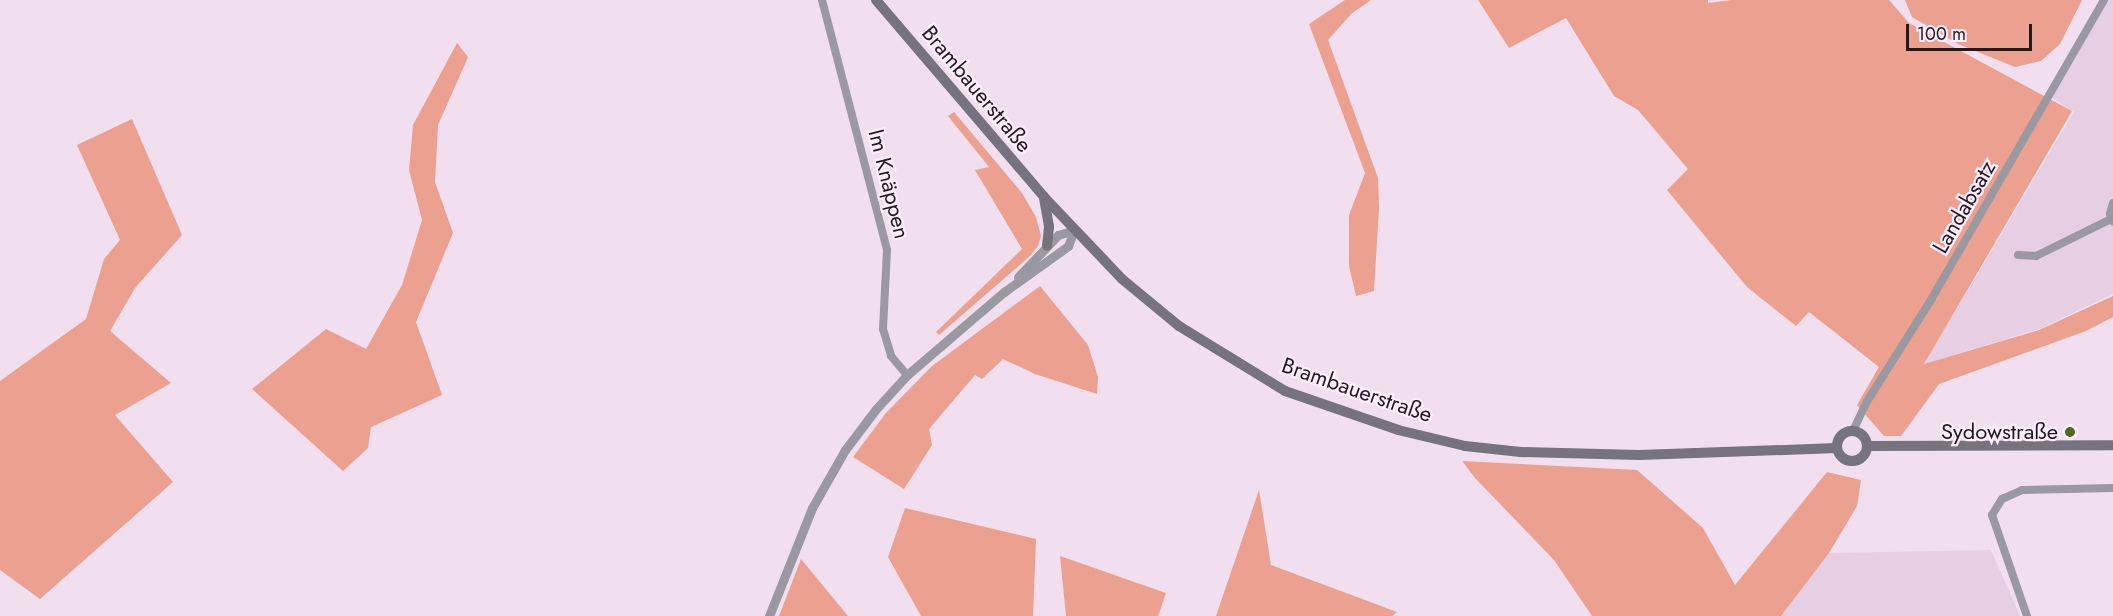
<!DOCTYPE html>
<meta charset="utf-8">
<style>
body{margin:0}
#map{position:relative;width:2113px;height:616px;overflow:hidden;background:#f1dfef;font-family:Jost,sans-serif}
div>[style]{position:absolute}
.built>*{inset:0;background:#e6cfe3}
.green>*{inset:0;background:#eca08f}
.minor>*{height:8px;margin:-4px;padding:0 4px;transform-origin:4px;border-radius:4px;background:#9a98a0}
.tertiary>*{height:9px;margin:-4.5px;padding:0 4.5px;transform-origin:4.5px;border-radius:4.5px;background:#9a98a0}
.secondary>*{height:10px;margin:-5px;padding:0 5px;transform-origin:5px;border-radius:5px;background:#76727e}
.secondary>.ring{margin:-5px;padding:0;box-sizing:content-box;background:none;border:10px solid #76727e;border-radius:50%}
.dots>*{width:16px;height:16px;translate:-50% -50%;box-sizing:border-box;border:3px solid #feedfc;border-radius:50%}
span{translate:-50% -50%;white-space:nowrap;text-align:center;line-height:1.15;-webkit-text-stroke:4.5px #feedfc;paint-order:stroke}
.street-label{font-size:22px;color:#211b21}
.poi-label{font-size:22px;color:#211b21}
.right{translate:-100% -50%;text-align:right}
.scale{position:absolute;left:1906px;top:24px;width:126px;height:27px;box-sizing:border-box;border:3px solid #211b21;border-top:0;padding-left:8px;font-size:18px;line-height:21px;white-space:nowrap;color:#211b21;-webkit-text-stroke:4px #feedfc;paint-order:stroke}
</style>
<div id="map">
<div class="built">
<div style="clip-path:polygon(2101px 0,2113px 0,2113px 294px,2039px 329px,1924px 364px,2074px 112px,2051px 97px)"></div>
<div style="clip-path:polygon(1991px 550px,2020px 616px,1781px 616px,1829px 553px)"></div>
</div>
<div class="green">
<div style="clip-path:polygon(1345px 0,1371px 0,1351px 14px,1328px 40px,1378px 178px,1379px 207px,1374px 291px,1356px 296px,1349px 266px,1349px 215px,1365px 173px,1309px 24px)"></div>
<div style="clip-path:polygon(1478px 0,1708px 0,1708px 3px,1732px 0,1889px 0,1909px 23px,2072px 111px,1924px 364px,2039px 330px,2113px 296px,2113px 317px,2086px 331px,1939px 384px,1901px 436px,1884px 436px,1857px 405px,1879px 367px,1809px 312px,1796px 326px,1747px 287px,1667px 190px,1688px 169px,1638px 110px,1614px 96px,1566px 18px,1509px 48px)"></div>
<div style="clip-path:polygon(1905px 0,2082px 0,2060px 44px,2041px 61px,2015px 67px,1958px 44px,1912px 17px)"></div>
<div style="clip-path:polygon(457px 43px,468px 57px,438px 125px,435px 182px,453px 233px,416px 322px,442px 395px,371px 427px,368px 448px,343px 471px,252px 389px,326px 329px,366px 349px,402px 285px,422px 220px,409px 170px,413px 125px)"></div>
<div style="clip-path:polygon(954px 112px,1022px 193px,1036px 217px,1041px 236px,1038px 246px,1030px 256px,939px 335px,936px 332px,1022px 249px,975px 170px,989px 167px,948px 116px)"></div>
<div style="clip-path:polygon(132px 119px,182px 235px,135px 288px,110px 331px,171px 383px,115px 415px,173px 482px,40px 599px,0 570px,0 381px,86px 319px,104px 259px,120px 240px,77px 145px)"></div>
<div style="clip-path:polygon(1040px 286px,1088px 345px,1098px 377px,1097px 394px,1035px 374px,1003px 359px,982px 379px,975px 375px,929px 429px,932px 445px,904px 489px,853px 457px,886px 413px,932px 366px)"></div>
<div style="clip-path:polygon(1462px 461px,1637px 470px,1703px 528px,1735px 585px,1827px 472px,1861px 480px,1857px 506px,1829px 553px,1781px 616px,1592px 616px,1554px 560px,1475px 478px)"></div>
<div style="clip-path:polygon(1259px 490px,1271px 565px,1397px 612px,1392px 616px,1216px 616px)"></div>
<div style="clip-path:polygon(905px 508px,1036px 539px,1033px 616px,921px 616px,888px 557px)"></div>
<div style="clip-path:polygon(1060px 556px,1166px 593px,1158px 616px,1066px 616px)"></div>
<div style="clip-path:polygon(801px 559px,848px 616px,779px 616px)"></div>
</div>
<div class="minor">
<div style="left:822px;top:0;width:258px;rotate:75.4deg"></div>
<div style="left:887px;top:250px;width:79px;rotate:92.9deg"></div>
<div style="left:883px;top:329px;width:28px;rotate:73deg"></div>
<div style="left:891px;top:356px;width:25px;rotate:50deg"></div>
<div style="left:2113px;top:203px;width:11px;rotate:105deg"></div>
<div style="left:2110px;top:214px;width:8px;rotate:67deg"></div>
<div style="left:2018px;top:255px;width:18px;rotate:3deg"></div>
<div style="left:2036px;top:256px;width:84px;rotate:-26.3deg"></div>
<div style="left:1853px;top:431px;width:31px;rotate:-65deg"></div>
<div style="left:1866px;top:403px;width:124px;rotate:-57.8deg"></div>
<div style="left:1932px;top:298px;width:344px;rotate:-60deg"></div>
<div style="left:2027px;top:616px;width:107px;rotate:-109.1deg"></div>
<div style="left:1992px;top:515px;width:19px;rotate:-58deg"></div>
<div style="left:2002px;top:499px;width:22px;rotate:-24deg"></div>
<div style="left:2022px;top:490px;width:91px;rotate:-1.3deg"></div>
</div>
<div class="tertiary">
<div style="left:1018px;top:277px;width:58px;rotate:-46.4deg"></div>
<div style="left:1058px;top:235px;width:17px;rotate:-17deg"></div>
<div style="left:769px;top:616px;width:116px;rotate:-68.3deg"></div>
<div style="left:812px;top:508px;width:67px;rotate:-60.4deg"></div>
<div style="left:845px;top:450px;width:51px;rotate:-52.9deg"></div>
<div style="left:876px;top:409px;width:46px;rotate:-47.6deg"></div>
<div style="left:907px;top:375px;width:128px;rotate:-40.6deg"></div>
<div style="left:1004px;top:292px;width:79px;rotate:-35.7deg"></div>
<div style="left:1068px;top:246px;width:17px;rotate:-69deg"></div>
</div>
<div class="secondary">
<div style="left:876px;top:0;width:259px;rotate:49.5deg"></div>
<div style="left:1044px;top:197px;width:113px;rotate:46.4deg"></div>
<div style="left:1122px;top:279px;width:74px;rotate:39.5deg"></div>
<div style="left:1179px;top:326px;width:124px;rotate:31.5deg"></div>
<div style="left:1285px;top:391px;width:120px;rotate:19deg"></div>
<div style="left:1398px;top:430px;width:69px;rotate:13.4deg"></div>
<div style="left:1465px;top:446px;width:56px;rotate:6.1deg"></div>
<div style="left:1521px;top:452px;width:118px;rotate:1.5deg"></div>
<div style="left:1639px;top:455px;width:198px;rotate:-2deg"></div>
<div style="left:1044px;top:198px;width:29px;rotate:80deg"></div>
<div style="left:1049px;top:227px;width:19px;rotate:96deg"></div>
<div class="ring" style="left:1837px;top:431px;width:20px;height:20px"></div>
<div style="left:1868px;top:446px;width:245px;rotate:-0.2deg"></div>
</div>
<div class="dots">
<div style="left:2070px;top:432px;background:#4e6b1f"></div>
</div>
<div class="street-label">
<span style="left:977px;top:89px;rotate:50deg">Brambauerstraße</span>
<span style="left:889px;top:184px;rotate:76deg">Im Knäppen</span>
<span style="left:1964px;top:207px;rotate:-60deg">Landabsatz</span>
<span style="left:1357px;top:390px;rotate:19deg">Brambauerstraße</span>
</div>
<div class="poi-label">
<span class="right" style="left:2058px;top:432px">Sydowstraße</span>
</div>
<div class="scale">100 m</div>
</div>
